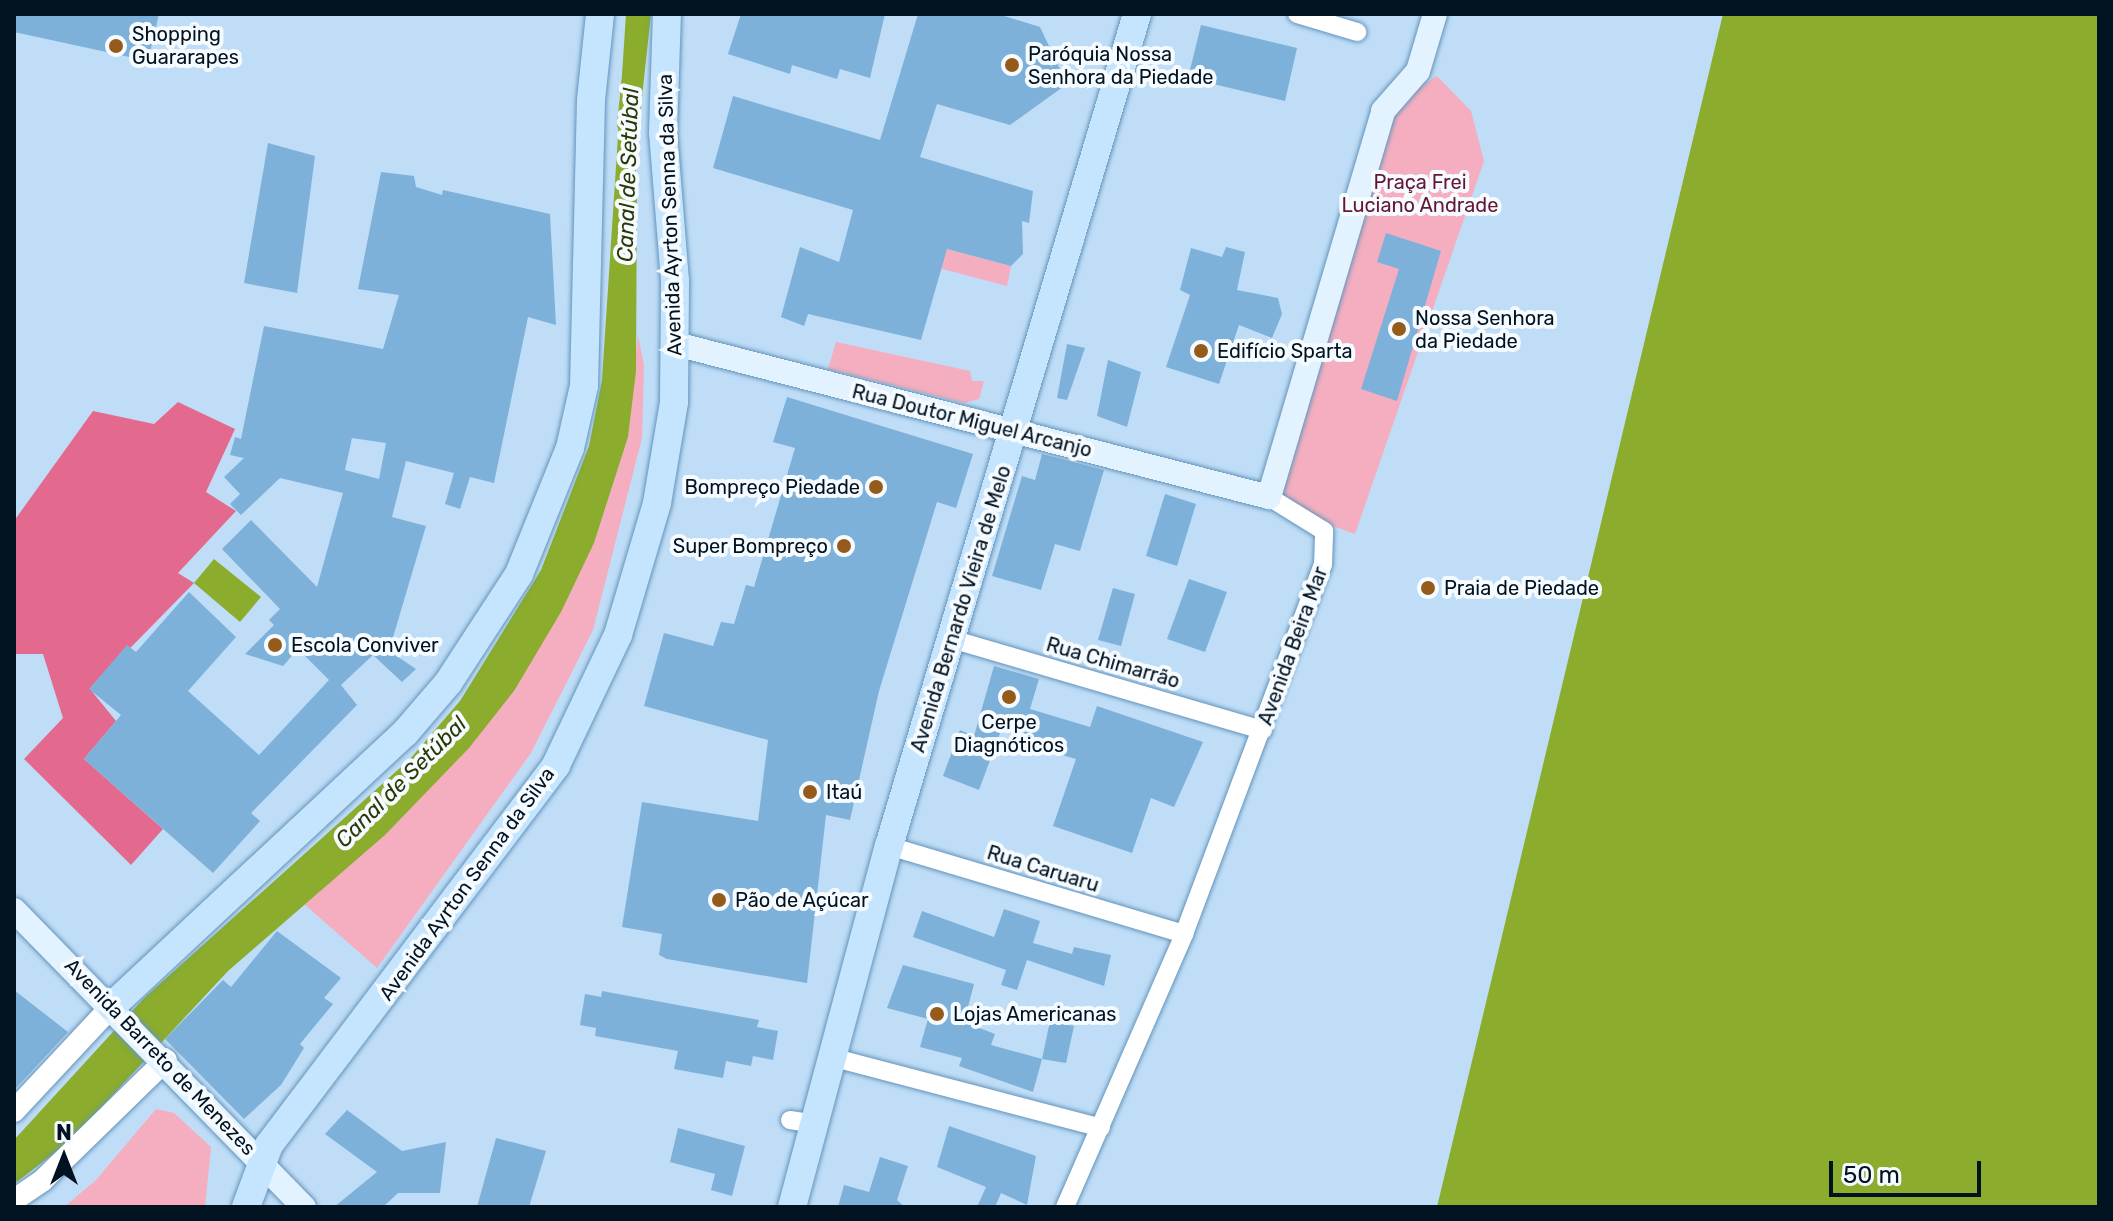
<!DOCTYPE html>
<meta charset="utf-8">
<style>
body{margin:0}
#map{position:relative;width:2113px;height:1221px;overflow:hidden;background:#bfddf7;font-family:Rubik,sans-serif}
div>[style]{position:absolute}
.green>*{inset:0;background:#f4aebf}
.forest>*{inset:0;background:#e36a8e}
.water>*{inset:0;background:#8bac2c}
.canal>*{height:22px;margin:-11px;padding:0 11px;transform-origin:11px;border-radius:11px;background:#8bac2c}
.building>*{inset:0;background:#7eb1d9}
.roads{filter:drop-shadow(0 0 2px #6394bb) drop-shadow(0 0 2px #6394bb)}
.minor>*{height:18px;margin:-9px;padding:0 9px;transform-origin:9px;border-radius:9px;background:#fff}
.tertiary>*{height:22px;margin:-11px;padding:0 11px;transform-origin:11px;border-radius:11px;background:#fff}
.secondary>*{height:24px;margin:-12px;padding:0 12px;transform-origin:12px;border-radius:12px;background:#e2f2fe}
.primary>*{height:28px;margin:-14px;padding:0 14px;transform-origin:14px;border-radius:14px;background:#c5e4fd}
.dots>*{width:22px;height:22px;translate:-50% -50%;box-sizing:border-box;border:4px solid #f6fbff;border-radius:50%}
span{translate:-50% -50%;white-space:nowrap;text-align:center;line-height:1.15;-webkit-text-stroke:8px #f6fbff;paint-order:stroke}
.poi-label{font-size:20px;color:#011220}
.left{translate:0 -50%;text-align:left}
.right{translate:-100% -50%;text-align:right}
.park-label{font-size:20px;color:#641733}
.street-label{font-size:20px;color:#011220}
.water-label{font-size:22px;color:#2b3804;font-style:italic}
.frame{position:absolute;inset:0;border:16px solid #011220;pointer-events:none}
.north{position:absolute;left:24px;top:1117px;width:80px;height:80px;-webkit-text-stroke:6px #f6fbff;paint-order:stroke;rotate:0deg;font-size:22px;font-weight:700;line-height:32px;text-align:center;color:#011220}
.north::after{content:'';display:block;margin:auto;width:28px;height:36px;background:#011220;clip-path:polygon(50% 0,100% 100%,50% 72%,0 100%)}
.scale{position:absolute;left:1829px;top:1161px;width:152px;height:36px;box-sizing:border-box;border:4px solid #011220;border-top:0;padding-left:10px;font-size:24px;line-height:28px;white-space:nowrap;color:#011220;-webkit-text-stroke:6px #f6fbff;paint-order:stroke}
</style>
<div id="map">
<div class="green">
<div style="clip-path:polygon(1437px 76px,1471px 111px,1484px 161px,1355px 534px,1289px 510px,1282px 500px,1284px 464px,1393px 105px)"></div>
<div style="clip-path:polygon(939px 247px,1011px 266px,1007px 286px,935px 267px)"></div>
<div style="clip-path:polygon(638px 335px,644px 366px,642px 438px,593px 630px,531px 753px,377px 968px,303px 903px,385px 835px,514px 691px,594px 543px,628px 437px)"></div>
<div style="clip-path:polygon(836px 342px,970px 371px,972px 381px,984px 381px,979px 399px,964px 403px,828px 369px)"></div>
<div style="clip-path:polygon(156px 1109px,174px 1113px,211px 1147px,205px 1207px,64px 1207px,96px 1180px)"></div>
</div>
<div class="forest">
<div style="clip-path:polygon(178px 402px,235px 429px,206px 492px,236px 511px,178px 573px,194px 583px,90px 689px,116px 721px,84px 759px,163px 829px,131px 865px,24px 759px,63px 718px,43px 654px,14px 654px,14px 521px,93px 411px,154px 424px)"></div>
</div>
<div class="water">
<div style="clip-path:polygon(626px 14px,640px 14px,629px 98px,637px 180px,636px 371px,628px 437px,594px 543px,561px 612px,514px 691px,469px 748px,385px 835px,228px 971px,70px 1141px,14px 1184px,14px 1140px,144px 998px,410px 759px,460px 701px,541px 570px,589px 446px,602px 380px)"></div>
<div style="clip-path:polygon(1723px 14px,2099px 14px,2099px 1207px,1437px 1207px)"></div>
<div style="clip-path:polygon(214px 559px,261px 597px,240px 622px,194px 583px)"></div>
</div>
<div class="canal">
<div style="left:628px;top:124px;width:111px;rotate:-83.8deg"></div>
</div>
<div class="building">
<div style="clip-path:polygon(14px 14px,159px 14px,148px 61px,14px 32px)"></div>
<div style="clip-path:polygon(741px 14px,885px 14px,870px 78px,840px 69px,837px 79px,792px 65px,790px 74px,728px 54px)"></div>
<div style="clip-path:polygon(918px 14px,998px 14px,1040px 27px,1067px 84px,1010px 125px,937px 104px,920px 157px,1033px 191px,1029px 223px,1022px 221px,1023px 254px,1011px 266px,947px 249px,921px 340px,808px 314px,804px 326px,781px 317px,800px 247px,839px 262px,853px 210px,713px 168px,733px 96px,880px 140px)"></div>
<div style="clip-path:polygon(1201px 25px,1297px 48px,1285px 101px,1188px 78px)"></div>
<div style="clip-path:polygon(268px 143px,315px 156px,297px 293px,244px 283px)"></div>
<div style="clip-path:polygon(evenodd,381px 172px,414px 176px,416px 187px,442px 195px,443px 190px,550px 214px,556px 325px,528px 317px,494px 483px,470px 477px,460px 509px,445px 504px,454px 473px,406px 461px,392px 517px,426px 526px,389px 651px,416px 669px,402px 682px,373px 655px,341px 685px,357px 705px,251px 813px,260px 821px,213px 873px,84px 759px,121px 715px,89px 689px,127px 645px,136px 652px,189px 592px,236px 637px,188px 691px,259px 755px,329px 680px,298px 649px,283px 666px,245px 654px,274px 625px,269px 620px,280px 609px,222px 549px,251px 520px,317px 587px,343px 493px,280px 478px,241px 515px,230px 504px,240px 494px,224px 477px,244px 458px,230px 455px,235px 437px,241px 439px,264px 326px,383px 349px,399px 295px,358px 289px,381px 172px,352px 438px,386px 443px,379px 479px,345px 470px,352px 438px)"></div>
<div style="clip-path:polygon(1386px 233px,1441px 251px,1397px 401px,1361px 389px,1399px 269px,1377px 262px)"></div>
<div style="clip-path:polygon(1226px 247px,1245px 252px,1237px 290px,1278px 298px,1282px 314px,1272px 338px,1239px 325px,1219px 384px,1166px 367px,1190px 295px,1180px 290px,1191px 248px,1222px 257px)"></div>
<div style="clip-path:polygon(1067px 344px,1085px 348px,1067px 400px,1057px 398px)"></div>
<div style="clip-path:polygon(1108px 360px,1141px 372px,1127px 427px,1097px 416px)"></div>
<div style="clip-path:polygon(787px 397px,973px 454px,956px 508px,937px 502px,879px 691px,850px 820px,826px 815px,807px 983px,667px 959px,659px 955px,662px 934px,622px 927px,642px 802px,758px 821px,768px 740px,644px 706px,664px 633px,713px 646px,721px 622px,734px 624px,746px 585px,754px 587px,795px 448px,773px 442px)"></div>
<div style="clip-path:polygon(1042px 454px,1104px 470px,1080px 551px,1055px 544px,1041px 590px,992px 576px,1022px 476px,1035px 480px)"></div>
<div style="clip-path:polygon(1165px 494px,1196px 504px,1177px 566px,1146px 556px)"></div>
<div style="clip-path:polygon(1189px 579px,1227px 592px,1205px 652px,1167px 639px)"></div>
<div style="clip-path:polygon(1113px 588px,1135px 594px,1121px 646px,1098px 640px)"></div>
<div style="clip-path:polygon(994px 666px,1039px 679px,1030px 709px,1090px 727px,1097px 706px,1203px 742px,1174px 807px,1151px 798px,1132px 853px,1053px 826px,1076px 759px,1041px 749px,1043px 740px,1002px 728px,979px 790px,943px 776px,960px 730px,974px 736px)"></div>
<div style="clip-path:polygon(1004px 909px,1040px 921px,1033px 943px,1072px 954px,1074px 947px,1111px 955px,1104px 986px,1027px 960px,1017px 990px,1001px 985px,1006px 970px,913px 937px,922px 911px,994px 937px)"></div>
<div style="clip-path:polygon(277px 931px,341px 978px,324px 998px,333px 1004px,300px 1044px,304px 1048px,281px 1085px,244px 1119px,165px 1039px,223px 980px,231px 987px)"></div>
<div style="clip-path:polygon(903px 965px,974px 984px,964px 1022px,995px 1034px,991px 1045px,1042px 1059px,1033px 1092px,959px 1066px,962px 1058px,920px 1047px,928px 1019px,887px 1008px)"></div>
<div style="clip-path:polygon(14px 990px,68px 1032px,14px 1090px)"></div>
<div style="clip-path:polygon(602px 991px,759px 1020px,757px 1027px,778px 1031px,773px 1060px,753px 1056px,751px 1066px,726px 1061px,723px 1078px,674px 1069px,678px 1051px,595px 1036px,596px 1028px,580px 1025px,585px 994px,601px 997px)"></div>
<div style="clip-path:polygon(1050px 1021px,1074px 1026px,1066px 1063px,1042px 1059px)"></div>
<div style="clip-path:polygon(347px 1110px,402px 1151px,446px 1142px,440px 1193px,398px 1193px,383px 1207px,334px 1207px,377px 1172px,325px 1134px)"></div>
<div style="clip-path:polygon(949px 1126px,1036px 1156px,1027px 1205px,1001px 1193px,995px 1207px,977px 1207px,986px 1187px,937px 1167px)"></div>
<div style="clip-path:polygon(678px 1128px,745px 1146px,732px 1196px,711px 1190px,715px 1174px,670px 1162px)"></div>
<div style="clip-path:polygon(496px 1138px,546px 1151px,529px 1207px,477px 1207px)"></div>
<div style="clip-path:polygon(880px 1157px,908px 1166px,897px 1200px,905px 1207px,838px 1207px,844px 1185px,869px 1192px)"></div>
</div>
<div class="roads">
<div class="minor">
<div style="left:1297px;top:14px;width:63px;rotate:16.7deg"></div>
<div style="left:951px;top:639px;width:325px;rotate:16.3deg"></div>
<div style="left:889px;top:846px;width:308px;rotate:16.6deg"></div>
<div style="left:831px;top:1057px;width:279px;rotate:14.7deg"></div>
<div style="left:790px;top:1120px;width:24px;rotate:9deg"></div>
<div style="left:1065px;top:1207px;width:298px;rotate:-66.4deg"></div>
<div style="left:1184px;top:934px;width:394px;rotate:-69.4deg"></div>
<div style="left:1323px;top:565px;width:34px;rotate:-88deg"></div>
<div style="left:1324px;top:531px;width:65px;rotate:-148.3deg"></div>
</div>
<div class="tertiary">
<div style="left:14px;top:1111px;width:144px;rotate:-47deg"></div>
<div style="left:14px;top:1200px;width:34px;rotate:-34deg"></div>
<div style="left:42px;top:1181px;width:173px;rotate:-44.3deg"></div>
</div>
<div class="secondary">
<div style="left:676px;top:344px;width:612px;rotate:14.47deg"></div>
<div style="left:1269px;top:497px;width:402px;rotate:-73.5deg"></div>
<div style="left:1383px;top:111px;width:53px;rotate:-48.8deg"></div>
<div style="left:1418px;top:71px;width:59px;rotate:-73.4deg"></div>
<div style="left:14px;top:910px;width:415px;rotate:45.7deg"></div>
</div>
<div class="primary">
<div style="left:112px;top:1006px;width:400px;rotate:-43deg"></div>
<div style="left:405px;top:733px;width:66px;rotate:-49.3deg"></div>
<div style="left:448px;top:683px;width:130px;rotate:-56.9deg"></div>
<div style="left:519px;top:574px;width:136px;rotate:-68deg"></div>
<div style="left:570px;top:448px;width:64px;rotate:-77.3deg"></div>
<div style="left:584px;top:386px;width:286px;rotate:-88.6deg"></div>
<div style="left:591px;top:100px;width:86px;rotate:-84deg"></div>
<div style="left:246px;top:1207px;width:66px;rotate:-69.6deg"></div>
<div style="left:269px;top:1145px;width:476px;rotate:-52.9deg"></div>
<div style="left:556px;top:765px;width:144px;rotate:-64.5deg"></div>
<div style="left:618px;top:635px;width:138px;rotate:-73.5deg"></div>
<div style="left:657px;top:503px;width:102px;rotate:-80.4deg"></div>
<div style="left:674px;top:402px;width:121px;rotate:-89.5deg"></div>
<div style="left:675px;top:281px;width:148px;rotate:-94.6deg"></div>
<div style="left:663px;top:133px;width:119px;rotate:-88.1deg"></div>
<div style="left:792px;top:1207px;width:374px;rotate:-75deg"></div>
<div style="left:889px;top:846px;width:868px;rotate:-73.4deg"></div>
</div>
</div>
<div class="dots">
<div style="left:116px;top:46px;background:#955b1a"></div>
<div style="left:1012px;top:65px;background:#955b1a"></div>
<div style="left:1399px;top:329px;background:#955b1a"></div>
<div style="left:1201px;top:351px;background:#955b1a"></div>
<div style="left:876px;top:487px;background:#955b1a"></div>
<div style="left:844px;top:546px;background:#955b1a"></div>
<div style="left:1428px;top:588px;background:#955b1a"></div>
<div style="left:275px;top:645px;background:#955b1a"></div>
<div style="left:1009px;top:697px;background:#955b1a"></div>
<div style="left:810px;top:792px;background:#955b1a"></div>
<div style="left:719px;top:900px;background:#955b1a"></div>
<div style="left:937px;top:1014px;background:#955b1a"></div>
</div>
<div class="poi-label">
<span class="left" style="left:132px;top:46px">Shopping<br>Guararapes</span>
<span class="left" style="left:1028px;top:66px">Paróquia Nossa<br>Senhora da Piedade</span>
<span class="left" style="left:1415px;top:330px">Nossa Senhora<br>da Piedade</span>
<span class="left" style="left:1217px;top:351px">Edifício Sparta</span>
<span class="right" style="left:860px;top:487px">Bompreço Piedade</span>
<span class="right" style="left:828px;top:546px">Super Bompreço</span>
<span class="left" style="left:1444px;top:588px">Praia de Piedade</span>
<span class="left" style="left:291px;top:645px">Escola Conviver</span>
<span style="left:1009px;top:734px">Cerpe<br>Diagnóticos</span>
<span class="left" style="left:826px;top:792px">Itaú</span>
<span class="left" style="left:735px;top:900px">Pão de Açúcar</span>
<span class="left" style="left:953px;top:1014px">Lojas Americanas</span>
</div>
<div class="park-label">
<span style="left:1420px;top:194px">Praça Frei<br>Luciano Andrade</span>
</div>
<div class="street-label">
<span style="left:670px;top:215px;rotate:-92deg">Avenida Ayrton Senna da Silva</span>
<span style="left:972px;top:421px;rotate:14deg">Rua Doutor Miguel Arcanjo</span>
<span style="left:961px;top:609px;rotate:-73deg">Avenida Bernardo Vieira de Melo</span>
<span style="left:1293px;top:646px;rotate:-70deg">Avenida Beira Mar</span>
<span style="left:1113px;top:663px;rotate:16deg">Rua Chimarrão</span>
<span style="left:1043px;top:869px;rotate:17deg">Rua Caruaru</span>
<span style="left:467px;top:884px;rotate:-54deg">Avenida Ayrton Senna da Silva</span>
<span style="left:160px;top:1057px;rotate:46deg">Avenida Barreto de Menezes</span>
</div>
<div class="water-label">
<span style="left:628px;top:175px;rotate:-88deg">Canal de Setúbal</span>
<span style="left:401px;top:782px;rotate:-45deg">Canal de Setúbal</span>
</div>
<div class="frame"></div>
<div class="north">N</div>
<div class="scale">50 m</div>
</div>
